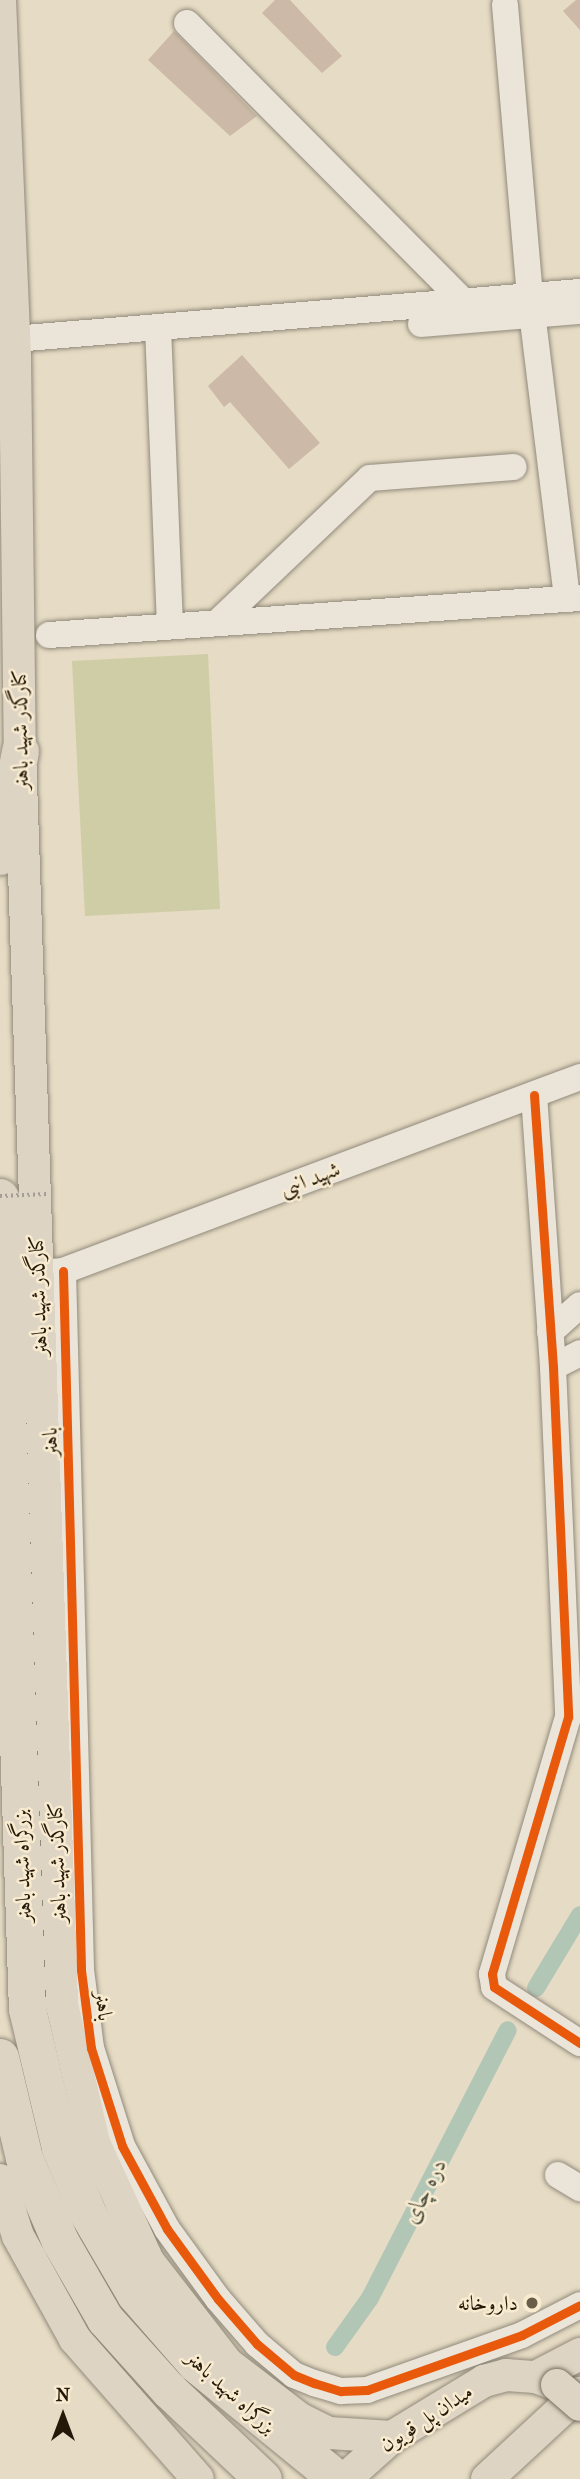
<!DOCTYPE html>
<meta charset="utf-8">
<style>
body{margin:0}
#map{position:relative;width:580px;height:2479px;overflow:hidden;background:#e6dbc4;font-family:"IM FELL French Canon",Amiri,serif}
div>[style]{position:absolute}
.green>*{inset:0;background:#cfcda6}
.canal>*{height:18px;margin:-9px;padding:0 9px;transform-origin:9px;border-radius:9px;background:#b2c6b6}
.building>*{inset:0;background:#ccb9a7}
.roads{filter:drop-shadow(0 0 2px #918a7b) drop-shadow(0 0 2px #918a7b)}
.minor>*{height:26px;margin:-13px;padding:0 13px;transform-origin:13px;border-radius:13px;background:#eae4d9}
.major>*{height:32px;margin:-16px;padding:0 16px;transform-origin:16px;border-radius:16px;background:#ded4c4}
.highway>*{height:37px;margin:-18.5px;padding:0 18.5px;transform-origin:18.5px;border-radius:18.5px;background:#ded4c4}
.path-bridge>*{height:3.5px;margin-top:-1.75px;transform-origin:0;background:repeating-linear-gradient(90deg,#a49e94 0 2px,transparent 0 5.5px)}
.bridges{filter:drop-shadow(0 0 2px #766f62) drop-shadow(0 0 2px #766f62)}
.major-bridge>*{height:32px;margin:-16px;padding:0 16px;transform-origin:16px;border-radius:16px;background:#ded4c4}
.cycleway>*{height:9px;margin:-4.5px;padding:0 4.5px;transform-origin:4.5px;border-radius:4.5px;background:#e8590c}
.dots>*{width:19px;height:19px;translate:-50% -50%;box-sizing:border-box;border:4px solid #f8ebd0;border-radius:50%}
span{translate:-50% -50%;white-space:nowrap;text-align:center;line-height:1.15;-webkit-text-stroke:5px #f8ebd0;paint-order:stroke}
.street-label{font-size:21px;color:#241808}
.poi-label{font-size:21px;color:#241808}
.right{translate:-100% -50%;text-align:right}
.water-label{font-size:23px;color:#4e5243;font-style:italic}
.north{position:absolute;left:28px;top:2381px;width:70px;height:70px;-webkit-text-stroke:5px #f8ebd0;paint-order:stroke;rotate:0deg;font-size:19px;font-weight:700;line-height:28px;text-align:center;color:#241808}
.north::after{content:'';display:block;margin:auto;width:24px;height:32px;background:#241808;clip-path:polygon(50% 0,100% 100%,50% 72%,0 100%)}
</style>
<div id="map">
<div class="green">
<div style="clip-path:polygon(208px 654px,220px 909px,85px 916px,72px 661px)"></div>
</div>
<div class="canal">
<div style="left:536px;top:1988px;width:85px;rotate:-58.9deg"></div>
<div style="left:335px;top:2347px;width:60px;rotate:-54.5deg"></div>
<div style="left:370px;top:2298px;width:301px;rotate:-62.8deg"></div>
</div>
<div class="building">
<div style="clip-path:polygon(275px 0,290px 0,342px 56px,322px 73px,262px 13px)"></div>
<div style="clip-path:polygon(576px 0,580px 0,580px 30px,563px 11px)"></div>
<div style="clip-path:polygon(174px 31px,257px 116px,230px 136px,148px 60px)"></div>
<div style="clip-path:polygon(242px 355px,320px 443px,289px 469px,230px 402px,224px 407px,208px 386px)"></div>
</div>
<div class="roads">
<div class="minor">
<div style="left:505px;top:5px;width:292px;rotate:85.1deg"></div>
<div style="left:530px;top:296px;width:305px;rotate:83deg"></div>
<div style="left:187px;top:23px;width:393px;rotate:45.2deg"></div>
<div style="left:421px;top:324px;width:160px;rotate:-4.7deg"></div>
<div style="left:158px;top:327px;width:298px;rotate:87.7deg"></div>
<div style="left:14px;top:339px;width:568px;rotate:-4.75deg"></div>
<div style="left:218px;top:622px;width:209px;rotate:-43.5deg"></div>
<div style="left:370px;top:478px;width:144px;rotate:-4.4deg"></div>
<div style="left:49px;top:635px;width:532px;rotate:-3.99deg"></div>
<div style="left:534px;top:1095px;width:273px;rotate:86deg"></div>
<div style="left:553px;top:1367px;width:350px;rotate:87.5deg"></div>
<div style="left:568px;top:1717px;width:268px;rotate:106.5deg"></div>
<div style="left:492px;top:1974px;width:13px;rotate:81deg"></div>
<div style="left:494px;top:1987px;width:103px;rotate:33.1deg"></div>
<div style="left:63px;top:1271px;width:699px;rotate:88.52deg"></div>
<div style="left:81px;top:1970px;width:79px;rotate:82.7deg"></div>
<div style="left:91px;top:2048px;width:103px;rotate:72.4deg"></div>
<div style="left:122px;top:2146px;width:94px;rotate:61.5deg"></div>
<div style="left:167px;top:2229px;width:87px;rotate:53.9deg"></div>
<div style="left:218px;top:2299px;width:60px;rotate:49.1deg"></div>
<div style="left:257px;top:2344px;width:48px;rotate:40deg"></div>
<div style="left:294px;top:2375px;width:22px;rotate:22deg"></div>
<div style="left:314px;top:2383px;width:28px;rotate:17deg"></div>
<div style="left:341px;top:2391px;width:26px;rotate:-2deg"></div>
<div style="left:367px;top:2390px;width:164px;rotate:-19.5deg"></div>
<div style="left:522px;top:2335px;width:65px;rotate:-27.3deg"></div>
<div style="left:46px;top:1272px;width:17px;rotate:-3deg"></div>
<div style="left:63px;top:1271px;width:552px;rotate:-20.57deg"></div>
<div style="left:550px;top:1332px;width:40px;rotate:-42deg"></div>
<div style="left:553px;top:1367px;width:30px;rotate:-27deg"></div>
<div style="left:558px;top:2175px;width:26px;rotate:31deg"></div>
</div>
<div class="major">
<div style="left:0;top:0;width:356px;rotate:87.6deg"></div>
<div style="left:15px;top:356px;width:395px;rotate:89.3deg"></div>
<div style="left:20px;top:751px;width:1255px;rotate:88.08deg"></div>
<div style="left:62px;top:2005px;width:142px;rotate:76.9deg"></div>
<div style="left:94px;top:2143px;width:130px;rotate:65.4deg"></div>
<div style="left:148px;top:2261px;width:130px;rotate:52.2deg"></div>
<div style="left:228px;top:2364px;width:91px;rotate:37.4deg"></div>
<div style="left:300px;top:2419px;width:32px;rotate:26deg"></div>
<div style="left:329px;top:2433px;width:63px;rotate:3.6deg"></div>
<div style="left:0;top:2180px;width:59px;rotate:72.2deg"></div>
<div style="left:18px;top:2236px;width:118px;rotate:61deg"></div>
<div style="left:75px;top:2339px;width:186px;rotate:48.7deg"></div>
<div style="left:536px;top:2377px;width:50px;rotate:-27.6deg"></div>
<div style="left:345px;top:2479px;width:63px;rotate:-41.8deg"></div>
<div style="left:392px;top:2437px;width:108px;rotate:-31.3deg"></div>
<div style="left:484px;top:2381px;width:23px;rotate:-15deg"></div>
<div style="left:506px;top:2375px;width:30px;rotate:4deg"></div>
<div style="left:536px;top:2377px;width:22px;rotate:21deg"></div>
<div style="left:487px;top:2479px;width:127px;rotate:-42.8deg"></div>
</div>
<div class="highway">
<div style="left:0;top:856px;width:107px;rotate:-79.2deg"></div>
<div style="left:0;top:1197px;width:812px;rotate:88.1deg"></div>
<div style="left:27px;top:2009px;width:143px;rotate:76.6deg"></div>
<div style="left:60px;top:2148px;width:69px;rotate:67.1deg"></div>
<div style="left:87px;top:2212px;width:95px;rotate:59.7deg"></div>
<div style="left:135px;top:2294px;width:91px;rotate:49deg"></div>
<div style="left:195px;top:2363px;width:183px;rotate:39.2deg"></div>
<div style="left:0;top:2057px;width:104px;rotate:76.6deg"></div>
<div style="left:24px;top:2158px;width:90px;rotate:66.6deg"></div>
<div style="left:60px;top:2241px;width:90px;rotate:60deg"></div>
<div style="left:105px;top:2319px;width:96px;rotate:48deg"></div>
<div style="left:169px;top:2390px;width:129px;rotate:43.4deg"></div>
</div>
</div>
<div class="path-bridge">
<div style="left:0;top:1196px;width:48px;rotate:-2.4deg"></div>
</div>
<div class="bridges">
<div class="major-bridge">
<div style="left:557px;top:2385px;width:30px;rotate:41deg"></div>
</div>
</div>
<div class="cycleway">
<div style="left:534px;top:1095px;width:273px;rotate:86deg"></div>
<div style="left:553px;top:1367px;width:350px;rotate:87.5deg"></div>
<div style="left:568px;top:1717px;width:268px;rotate:106.5deg"></div>
<div style="left:492px;top:1974px;width:13px;rotate:81deg"></div>
<div style="left:494px;top:1987px;width:103px;rotate:33.1deg"></div>
<div style="left:63px;top:1271px;width:699px;rotate:88.52deg"></div>
<div style="left:81px;top:1970px;width:79px;rotate:82.7deg"></div>
<div style="left:91px;top:2048px;width:103px;rotate:72.4deg"></div>
<div style="left:122px;top:2146px;width:94px;rotate:61.5deg"></div>
<div style="left:167px;top:2229px;width:87px;rotate:53.9deg"></div>
<div style="left:218px;top:2299px;width:60px;rotate:49.1deg"></div>
<div style="left:257px;top:2344px;width:48px;rotate:40deg"></div>
<div style="left:294px;top:2375px;width:22px;rotate:22deg"></div>
<div style="left:314px;top:2383px;width:28px;rotate:17deg"></div>
<div style="left:341px;top:2391px;width:26px;rotate:-2deg"></div>
<div style="left:367px;top:2390px;width:164px;rotate:-19.5deg"></div>
<div style="left:522px;top:2335px;width:65px;rotate:-27.3deg"></div>
</div>
<div class="dots">
<div style="left:532px;top:2303px;background:#685c4a"></div>
</div>
<div class="street-label">
<span style="left:20px;top:730px;rotate:-91deg">کنارگذر شهید باهنر</span>
<span style="left:310px;top:1179px;rotate:-21deg">شهید انبی</span>
<span style="left:38px;top:1296px;rotate:-92deg">کنارگذر شهید باهنر</span>
<span style="left:50px;top:1442px;rotate:-92deg">باهنر</span>
<span style="left:57px;top:1863px;rotate:-92deg">کنارگذر شهید باهنر</span>
<span style="left:22px;top:1866px;rotate:-92deg">بزرگراه شهید باهنر</span>
<span style="left:104px;top:2006px;rotate:83deg">باهنر</span>
<span style="left:231px;top:2392px;rotate:42deg">بزرگراه شهید باهنر</span>
<span style="left:426px;top:2418px;rotate:-33deg">میدان پل قویون</span>
</div>
<div class="poi-label">
<span class="right" style="left:518px;top:2303px">داروخانه</span>
</div>
<div class="water-label">
<span style="left:425px;top:2191px;rotate:-63deg">دره چای</span>
</div>
<div class="north">N</div>
</div>
